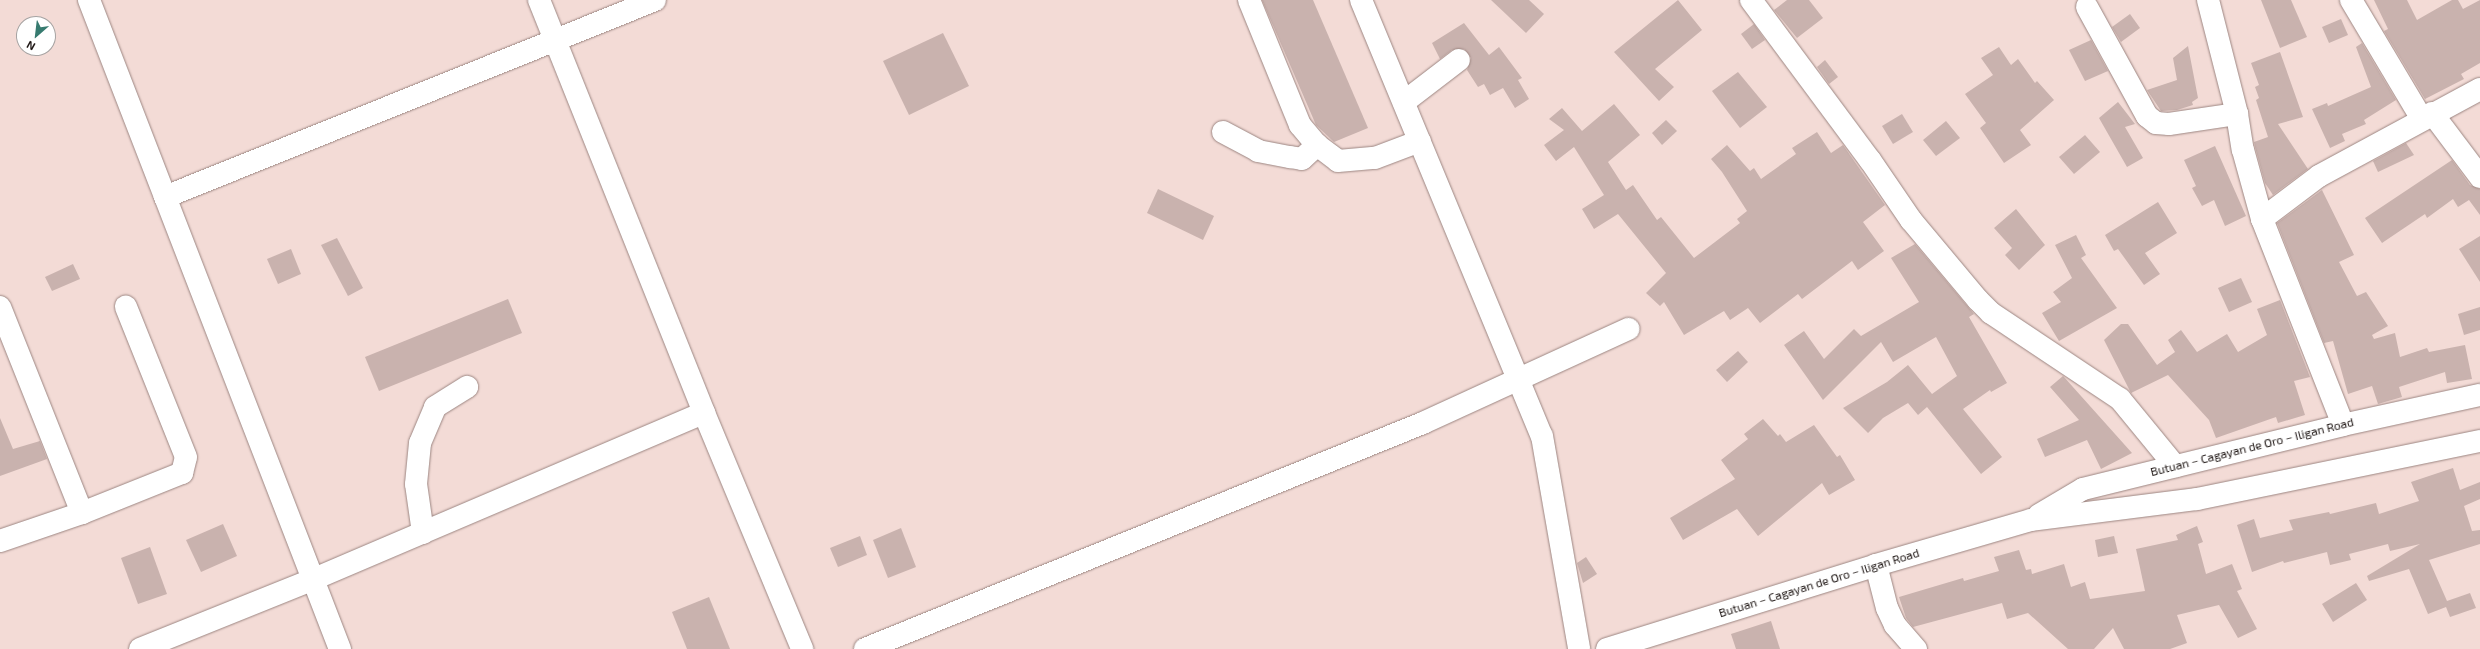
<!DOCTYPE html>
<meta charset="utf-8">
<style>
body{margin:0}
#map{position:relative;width:2480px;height:649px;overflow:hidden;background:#f3dbd6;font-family:"Exo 2",sans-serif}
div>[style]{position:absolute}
.building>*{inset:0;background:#c9b2ae}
.roads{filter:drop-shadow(0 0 1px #9c8682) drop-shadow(0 0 1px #9c8682)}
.minor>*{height:22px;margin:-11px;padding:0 11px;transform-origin:11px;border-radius:11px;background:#fff}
.highway>*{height:22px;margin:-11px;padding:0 11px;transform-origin:11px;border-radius:11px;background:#fff}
span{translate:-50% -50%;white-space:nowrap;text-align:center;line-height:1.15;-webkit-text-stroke:3px #fff;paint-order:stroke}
.street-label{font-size:12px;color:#201816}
.north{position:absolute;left:16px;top:16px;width:40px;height:40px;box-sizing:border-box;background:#fff;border:1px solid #a6a3a2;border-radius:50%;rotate:208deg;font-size:11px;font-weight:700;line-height:16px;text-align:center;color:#201816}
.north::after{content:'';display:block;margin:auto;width:14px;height:18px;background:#377b70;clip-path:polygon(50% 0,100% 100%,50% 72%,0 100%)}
</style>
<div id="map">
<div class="building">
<div style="clip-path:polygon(1262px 0,1313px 0,1368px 128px,1334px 142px,1316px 125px)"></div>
<div style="clip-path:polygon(1491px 0,1529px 0,1544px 14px,1526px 33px)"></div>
<div style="clip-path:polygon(1678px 0,1702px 30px,1655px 69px,1674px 87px,1659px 101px,1614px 52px)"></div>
<div style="clip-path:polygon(1787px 0,1809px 0,1823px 18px,1797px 38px,1774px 10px)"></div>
<div style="clip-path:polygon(2261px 0,2291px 0,2307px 37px,2280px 48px)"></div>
<div style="clip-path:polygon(2374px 0,2407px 0,2417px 20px,2452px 0,2458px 0,2463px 9px,2480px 0,2480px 63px,2461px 74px,2464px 79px,2425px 99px,2384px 31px,2388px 29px)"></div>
<div style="clip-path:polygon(2130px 14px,2140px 28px,2121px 42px,2112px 27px)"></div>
<div style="clip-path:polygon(2341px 19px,2348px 35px,2329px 43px,2322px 27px)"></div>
<div style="clip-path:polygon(1464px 23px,1489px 55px,1499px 47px,1522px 78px,1518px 80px,1529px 99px,1515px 108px,1503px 88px,1490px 95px,1484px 84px,1478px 87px,1467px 70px,1471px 58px,1464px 49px,1452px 50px,1440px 59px,1432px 43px)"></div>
<div style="clip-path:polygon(1754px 24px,1765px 40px,1752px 49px,1741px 34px)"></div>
<div style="clip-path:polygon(943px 33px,969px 86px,909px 115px,883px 61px)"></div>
<div style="clip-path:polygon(2091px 40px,2108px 71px,2085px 81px,2069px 50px)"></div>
<div style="clip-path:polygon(2362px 43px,2396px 100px,2364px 120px,2366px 124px,2342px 134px,2345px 141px,2330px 148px,2312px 109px,2327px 103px,2328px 106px,2371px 87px,2356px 47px)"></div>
<div style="clip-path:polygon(2188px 46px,2198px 98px,2192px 102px,2193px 105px,2177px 110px,2161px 111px,2147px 90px,2177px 80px,2173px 58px)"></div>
<div style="clip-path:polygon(1999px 47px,2011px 65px,2018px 59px,2035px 83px,2037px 81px,2054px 100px,2020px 130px,2031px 145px,2004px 163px,1980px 128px,1986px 123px,1965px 94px,1993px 75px,1981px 58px)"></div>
<div style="clip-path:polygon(2280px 52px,2303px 117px,2278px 124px,2308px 169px,2273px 195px,2265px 183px,2255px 147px,2254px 142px,2268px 137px,2256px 100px,2259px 98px,2255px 87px,2259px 85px,2251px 63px)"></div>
<div style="clip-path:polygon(1825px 60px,1838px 77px,1829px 84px,1817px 67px)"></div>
<div style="clip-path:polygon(1738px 72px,1767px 107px,1740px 128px,1712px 91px)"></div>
<div style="clip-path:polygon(2118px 102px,2135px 124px,2125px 127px,2143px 158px,2127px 167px,2099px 118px)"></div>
<div style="clip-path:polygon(1614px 104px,1640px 135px,1608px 162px,1626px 190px,1633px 185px,1657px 220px,1661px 217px,1694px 258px,1740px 223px,1737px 219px,1747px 211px,1722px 172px,1711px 159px,1727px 145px,1750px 171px,1754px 168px,1761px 179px,1796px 154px,1792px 148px,1817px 132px,1831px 153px,1843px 145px,1885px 205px,1863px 222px,1884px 251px,1858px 270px,1852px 261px,1802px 299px,1798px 294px,1760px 323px,1748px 308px,1730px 320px,1724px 311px,1684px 335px,1664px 302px,1660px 306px,1646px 293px,1666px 273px,1618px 214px,1594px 229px,1582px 209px,1604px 195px,1574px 147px,1556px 161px,1544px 145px,1564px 130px,1549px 119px,1562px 108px,1582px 131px)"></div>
<div style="clip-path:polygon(1902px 114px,1913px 132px,1893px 144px,1882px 126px)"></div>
<div style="clip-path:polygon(1666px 120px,1677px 131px,1662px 145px,1652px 133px)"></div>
<div style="clip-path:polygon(1946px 121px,1960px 138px,1936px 156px,1923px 140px)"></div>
<div style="clip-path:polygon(2085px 135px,2100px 152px,2074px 174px,2059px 157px)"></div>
<div style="clip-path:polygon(2406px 143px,2414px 155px,2378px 172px,2373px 161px)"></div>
<div style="clip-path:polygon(2215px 146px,2246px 216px,2225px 226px,2214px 200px,2202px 206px,2192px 188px,2196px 186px,2184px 160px)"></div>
<div style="clip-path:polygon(2452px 160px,2470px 185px,2480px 189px,2480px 215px,2469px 200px,2458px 207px,2453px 199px,2427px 218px,2425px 214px,2382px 243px,2365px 218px)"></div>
<div style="clip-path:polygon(1158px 189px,1214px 216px,1203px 240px,1147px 213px)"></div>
<div style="clip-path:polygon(2322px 190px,2354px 255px,2339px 262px,2357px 296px,2366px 292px,2388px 326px,2372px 335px,2374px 339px,2395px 333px,2400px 357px,2427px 348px,2429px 352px,2465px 345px,2472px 379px,2447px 383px,2445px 372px,2399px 387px,2402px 397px,2378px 404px,2372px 386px,2348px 394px,2333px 341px,2324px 343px,2277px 223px)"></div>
<div style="clip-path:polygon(2158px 202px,2177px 233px,2145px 253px,2160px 274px,2144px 285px,2118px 249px,2114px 251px,2105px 235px)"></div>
<div style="clip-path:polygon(2016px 209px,2045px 245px,2019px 270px,2005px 255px,2012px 248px,1994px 228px)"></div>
<div style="clip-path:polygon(2076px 235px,2086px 255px,2081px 258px,2117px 308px,2059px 341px,2042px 313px,2061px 302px,2053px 292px,2072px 278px,2055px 245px)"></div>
<div style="clip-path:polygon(2480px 236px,2480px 282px,2459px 249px)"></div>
<div style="clip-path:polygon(337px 238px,363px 288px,348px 296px,321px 245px)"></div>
<div style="clip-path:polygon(1915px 244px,1974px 314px,1969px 317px,2007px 383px,1991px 392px,1990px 390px,1963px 409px,2002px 457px,1981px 474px,1927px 407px,1918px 415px,1908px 403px,1883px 418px,1868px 433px,1843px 408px,1887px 382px,1908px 365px,1932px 394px,1957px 376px,1936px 337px,1893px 362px,1881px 342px,1823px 400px,1784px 345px,1804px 331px,1824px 359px,1854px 329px,1861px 336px,1919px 302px,1891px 258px)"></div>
<div style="clip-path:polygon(291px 249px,301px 274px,278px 284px,267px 259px)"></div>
<div style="clip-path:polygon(73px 264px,80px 279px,52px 291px,45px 277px)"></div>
<div style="clip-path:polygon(2241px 278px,2252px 302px,2229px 312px,2218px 288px)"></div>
<div style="clip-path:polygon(508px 299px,522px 333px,379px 391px,365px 357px)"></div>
<div style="clip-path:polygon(2280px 300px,2310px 377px,2294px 381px,2305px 415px,2278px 423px,2276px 417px,2216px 438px,2209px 420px,2168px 375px,2131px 393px,2104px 340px,2121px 324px,2128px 324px,2157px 365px,2175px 352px,2168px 340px,2181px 330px,2197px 352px,2227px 334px,2238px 352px,2267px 335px,2257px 309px)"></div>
<div style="clip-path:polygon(2480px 307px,2480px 330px,2464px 335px,2458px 314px)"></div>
<div style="clip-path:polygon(1738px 351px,1748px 362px,1727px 382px,1716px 370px)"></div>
<div style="clip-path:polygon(2063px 376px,2064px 377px,2132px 453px,2101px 469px,2087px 440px,2045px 457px,2037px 439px,2079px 420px,2050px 387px)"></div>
<div style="clip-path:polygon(0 418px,13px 449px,40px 441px,47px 459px,0 476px)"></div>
<div style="clip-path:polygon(1763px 419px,1778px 436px,1780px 434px,1786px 442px,1814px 425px,1837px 457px,1840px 455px,1855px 480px,1829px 495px,1822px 483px,1758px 536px,1737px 509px,1683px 540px,1670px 518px,1735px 479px,1721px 460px,1748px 439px,1744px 434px)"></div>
<div style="clip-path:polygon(2453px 468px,2460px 490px,2480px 482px,2480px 499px,2464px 506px,2472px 531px,2480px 530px,2480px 544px,2429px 560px,2447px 601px,2470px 593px,2476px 608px,2450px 617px,2446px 607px,2428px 614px,2409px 569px,2369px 581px,2367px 576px,2420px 544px,2390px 551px,2388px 544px,2349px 554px,2351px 560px,2330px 565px,2327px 552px,2284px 563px,2283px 561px,2252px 572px,2237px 525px,2254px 519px,2260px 538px,2293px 530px,2289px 520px,2329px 512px,2330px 514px,2376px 503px,2379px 514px,2419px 501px,2411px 482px)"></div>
<div style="clip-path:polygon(223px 524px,237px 556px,201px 572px,186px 540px)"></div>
<div style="clip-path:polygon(2197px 526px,2203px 542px,2198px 544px,2206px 574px,2232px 564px,2242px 589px,2237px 591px,2257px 629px,2238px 638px,2219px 605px,2177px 615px,2187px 643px,2170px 649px,2124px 649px,2113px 628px,2094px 649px,2068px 649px,2028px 613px,2007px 619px,2002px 603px,1913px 627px,1906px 618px,1899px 597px,1963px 578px,1964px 581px,1999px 571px,1994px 557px,2019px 550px,2026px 570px,2031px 569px,2032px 574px,2064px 564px,2071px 587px,2085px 582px,2090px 599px,2145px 591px,2136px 549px,2178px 540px,2176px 535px)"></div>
<div style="clip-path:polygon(901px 528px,916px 567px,888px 578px,873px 540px)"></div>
<div style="clip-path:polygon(860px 536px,867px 555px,838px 567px,830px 548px)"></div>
<div style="clip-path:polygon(2114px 536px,2118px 553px,2098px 557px,2095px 540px)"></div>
<div style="clip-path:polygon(150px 547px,167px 594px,138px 604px,121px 558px)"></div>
<div style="clip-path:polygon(1586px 557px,1597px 574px,1583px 583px,1577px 563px)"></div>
<div style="clip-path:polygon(2356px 583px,2367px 600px,2333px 622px,2322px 604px)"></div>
<div style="clip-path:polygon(709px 597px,730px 649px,687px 649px,672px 612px)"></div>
<div style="clip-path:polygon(1771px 621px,1780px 649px,1736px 649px,1731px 634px)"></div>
</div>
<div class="roads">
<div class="minor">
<div style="left:89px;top:0;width:696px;rotate:68.86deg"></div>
<div style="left:539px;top:0;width:445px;rotate:68.2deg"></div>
<div style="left:704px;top:413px;width:256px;rotate:67.4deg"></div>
<div style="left:1249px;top:0;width:135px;rotate:67.8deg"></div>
<div style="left:1300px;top:125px;width:26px;rotate:50deg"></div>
<div style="left:1317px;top:145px;width:26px;rotate:37deg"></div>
<div style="left:1338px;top:161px;width:37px;rotate:-5deg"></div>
<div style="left:1375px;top:158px;width:48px;rotate:-20.7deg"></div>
<div style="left:1361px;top:0;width:472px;rotate:67.5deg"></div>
<div style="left:1542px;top:436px;width:216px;rotate:80.1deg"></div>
<div style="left:1751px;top:0;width:199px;rotate:53.4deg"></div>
<div style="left:1870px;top:160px;width:73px;rotate:55.7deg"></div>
<div style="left:1911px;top:220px;width:104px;rotate:50.1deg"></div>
<div style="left:1978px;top:300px;width:18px;rotate:45deg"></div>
<div style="left:1991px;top:313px;width:155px;rotate:33.7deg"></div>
<div style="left:2120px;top:399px;width:87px;rotate:50.6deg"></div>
<div style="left:2208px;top:0;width:118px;rotate:75.7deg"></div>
<div style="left:2237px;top:114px;width:36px;rotate:81deg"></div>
<div style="left:2243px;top:150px;width:72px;rotate:74.6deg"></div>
<div style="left:2262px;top:219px;width:221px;rotate:68.5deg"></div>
<div style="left:2351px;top:0;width:139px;rotate:59.2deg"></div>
<div style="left:2087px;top:7px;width:124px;rotate:61.2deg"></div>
<div style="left:2147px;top:116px;width:11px;rotate:38deg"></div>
<div style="left:2156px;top:123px;width:13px;rotate:4deg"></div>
<div style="left:2169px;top:124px;width:69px;rotate:-8.4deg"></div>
<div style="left:1404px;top:102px;width:69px;rotate:-37.4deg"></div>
<div style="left:2432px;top:113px;width:80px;rotate:53.1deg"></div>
<div style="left:1223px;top:132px;width:40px;rotate:28deg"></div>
<div style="left:1258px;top:151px;width:33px;rotate:11deg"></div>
<div style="left:1290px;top:157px;width:12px;rotate:9deg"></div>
<div style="left:1302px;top:159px;width:21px;rotate:-43deg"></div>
<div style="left:165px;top:197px;width:528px;rotate:-21.9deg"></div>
<div style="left:2262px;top:219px;width:71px;rotate:-37deg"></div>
<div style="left:2319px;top:176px;width:183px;rotate:-28.4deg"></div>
<div style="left:0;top:307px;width:222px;rotate:68.3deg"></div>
<div style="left:423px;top:533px;width:49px;rotate:-98.1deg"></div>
<div style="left:416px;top:484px;width:41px;rotate:-84.4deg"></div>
<div style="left:420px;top:443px;width:39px;rotate:-67deg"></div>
<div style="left:435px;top:407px;width:38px;rotate:-32deg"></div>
<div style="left:0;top:541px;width:87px;rotate:-18.9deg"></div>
<div style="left:82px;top:513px;width:108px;rotate:-21.8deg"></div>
<div style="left:182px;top:473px;width:16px;rotate:-76deg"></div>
<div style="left:186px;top:457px;width:162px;rotate:-111.8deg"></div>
<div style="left:1876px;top:565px;width:44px;rotate:75.7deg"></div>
<div style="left:1887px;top:608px;width:19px;rotate:65deg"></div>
<div style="left:1895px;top:625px;width:32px;rotate:49deg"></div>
<div style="left:140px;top:649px;width:188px;rotate:-21.9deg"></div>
<div style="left:314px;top:579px;width:424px;rotate:-23.1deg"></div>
<div style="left:865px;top:649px;width:602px;rotate:-22.05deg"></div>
<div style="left:1423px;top:423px;width:226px;rotate:-24.6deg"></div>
</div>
<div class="highway">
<div style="left:2039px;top:515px;width:51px;rotate:-30.6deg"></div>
<div style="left:2083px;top:489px;width:268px;rotate:-13.8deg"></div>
<div style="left:2343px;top:425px;width:140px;rotate:-12.4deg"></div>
<div style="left:1607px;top:649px;width:282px;rotate:-17.3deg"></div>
<div style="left:1876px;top:565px;width:161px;rotate:-16.2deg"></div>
<div style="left:2031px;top:520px;width:167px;rotate:-7.2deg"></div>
<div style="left:2197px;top:499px;width:289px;rotate:-11.6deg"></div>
</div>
</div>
<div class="street-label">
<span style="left:2252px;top:447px;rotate:-14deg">Butuan – Cagayan de Oro – Iligan Road</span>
<span style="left:1819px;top:583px;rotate:-17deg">Butuan – Cagayan de Oro – Iligan Road</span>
</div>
<div class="north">N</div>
</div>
